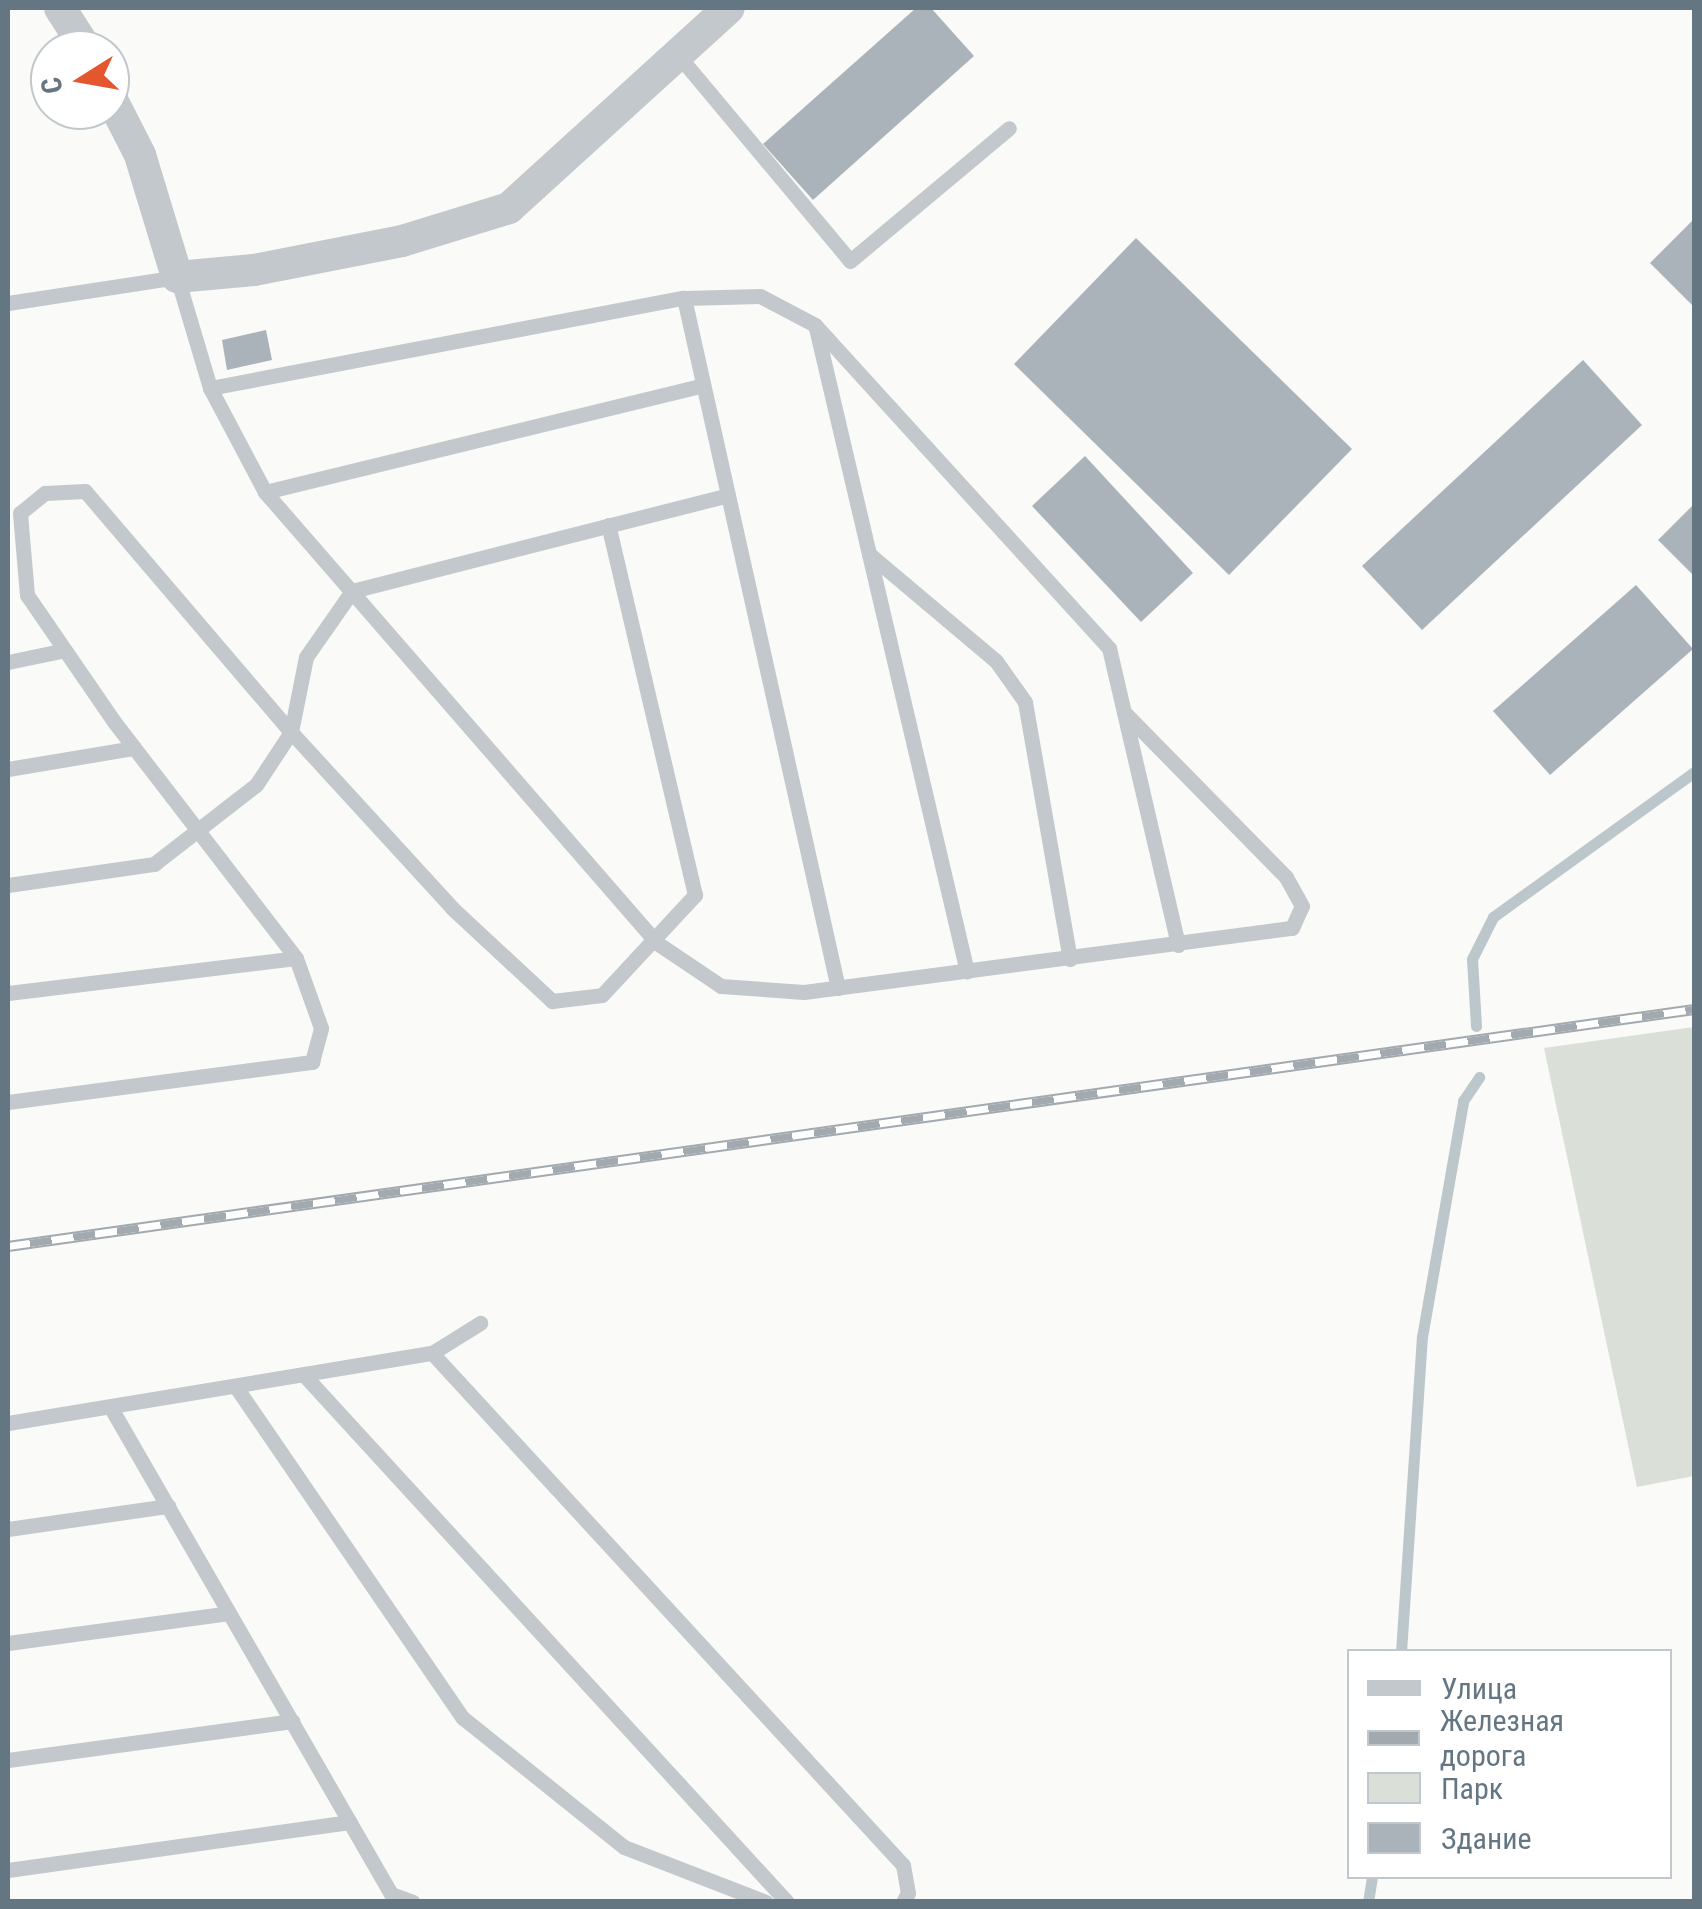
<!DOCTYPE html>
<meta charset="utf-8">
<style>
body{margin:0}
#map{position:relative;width:1702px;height:1909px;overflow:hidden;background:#fafaf8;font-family:"Roboto Condensed",sans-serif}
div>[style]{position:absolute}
.green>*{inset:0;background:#dadfd7}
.stream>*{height:11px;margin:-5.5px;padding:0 5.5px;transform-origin:5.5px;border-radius:5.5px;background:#bbc7cb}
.building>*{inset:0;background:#aab3b9}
.lane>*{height:15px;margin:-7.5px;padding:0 7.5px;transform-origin:7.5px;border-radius:7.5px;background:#c3c8cc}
.street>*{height:32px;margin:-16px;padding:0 16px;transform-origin:16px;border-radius:16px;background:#c3c8cc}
.rail>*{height:11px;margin-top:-5.5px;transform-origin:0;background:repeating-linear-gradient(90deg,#fff 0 22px,#a2aab0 0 44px);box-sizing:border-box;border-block:2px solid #a2aab0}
span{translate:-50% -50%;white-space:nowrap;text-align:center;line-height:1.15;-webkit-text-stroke:10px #fff;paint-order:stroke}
.frame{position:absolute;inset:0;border:10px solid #657683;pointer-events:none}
.legend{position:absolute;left:1347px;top:1649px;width:325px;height:230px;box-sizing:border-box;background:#fff;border:2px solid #c1c8cd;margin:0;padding:12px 18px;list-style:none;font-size:30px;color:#657683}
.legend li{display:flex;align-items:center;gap:20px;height:50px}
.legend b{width:50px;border:2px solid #c1c8cd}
.north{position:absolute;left:30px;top:30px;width:100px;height:100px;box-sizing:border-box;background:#fff;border:2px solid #c1c8cd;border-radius:50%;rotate:259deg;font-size:28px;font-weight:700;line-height:40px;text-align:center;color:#657683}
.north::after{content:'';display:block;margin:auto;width:35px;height:45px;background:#e4572e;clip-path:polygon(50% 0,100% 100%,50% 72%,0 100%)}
</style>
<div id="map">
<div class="green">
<div style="clip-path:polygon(1694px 1027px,1694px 1476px,1637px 1487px,1544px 1048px)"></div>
</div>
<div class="stream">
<div style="left:1476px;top:1026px;width:67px;rotate:-93.4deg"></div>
<div style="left:1472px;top:959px;width:47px;rotate:-63.4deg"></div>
<div style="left:1493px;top:917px;width:248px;rotate:-35.8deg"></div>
<div style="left:1401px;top:1652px;width:316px;rotate:-86.2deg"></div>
<div style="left:1422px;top:1337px;width:240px;rotate:-80.1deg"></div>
<div style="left:1463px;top:1101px;width:29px;rotate:-56deg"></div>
<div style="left:1368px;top:1902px;width:26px;rotate:-81deg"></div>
</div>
<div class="building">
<div style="clip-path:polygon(916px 8px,931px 8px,974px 56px,813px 200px,763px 144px)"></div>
<div style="clip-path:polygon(1694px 219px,1694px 307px,1650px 263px)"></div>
<div style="clip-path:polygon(1136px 238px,1352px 449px,1229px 575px,1014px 364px)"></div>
<div style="clip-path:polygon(266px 330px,272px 360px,227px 370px,222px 340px)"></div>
<div style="clip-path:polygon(1583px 360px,1642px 425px,1422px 630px,1362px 566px)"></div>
<div style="clip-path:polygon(1085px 456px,1193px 573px,1141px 622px,1032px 506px)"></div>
<div style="clip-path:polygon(1694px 504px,1694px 576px,1658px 540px)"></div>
<div style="clip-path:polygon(1636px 585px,1693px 649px,1550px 775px,1493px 711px)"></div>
</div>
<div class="lane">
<div style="left:678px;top:55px;width:268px;rotate:50.1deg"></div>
<div style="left:850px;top:261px;width:207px;rotate:-39.9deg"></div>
<div style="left:684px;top:298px;width:707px;rotate:77.42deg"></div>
<div style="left:8px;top:303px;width:171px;rotate:-8.7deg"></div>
<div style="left:177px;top:277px;width:116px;rotate:73.4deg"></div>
<div style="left:210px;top:388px;width:118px;rotate:62.1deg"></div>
<div style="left:265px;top:492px;width:598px;rotate:49deg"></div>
<div style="left:657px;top:943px;width:77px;rotate:33.9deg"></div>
<div style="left:721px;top:986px;width:83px;rotate:4.1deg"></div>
<div style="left:804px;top:992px;width:492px;rotate:-7.5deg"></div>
<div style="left:1292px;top:928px;width:24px;rotate:-66deg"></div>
<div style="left:1302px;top:906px;width:33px;rotate:-119deg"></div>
<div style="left:1286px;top:877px;width:231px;rotate:-134.5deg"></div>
<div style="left:816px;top:328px;width:661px;rotate:76.8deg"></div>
<div style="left:210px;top:388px;width:482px;rotate:-10.8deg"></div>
<div style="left:684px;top:298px;width:76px;rotate:-1.5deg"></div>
<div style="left:760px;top:296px;width:62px;rotate:27.8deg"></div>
<div style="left:815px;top:325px;width:437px;rotate:47.7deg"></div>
<div style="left:1109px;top:648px;width:305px;rotate:76.9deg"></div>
<div style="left:265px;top:492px;width:451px;rotate:-13.7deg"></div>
<div style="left:869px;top:554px;width:166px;rotate:40.1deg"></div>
<div style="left:996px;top:661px;width:50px;rotate:54.7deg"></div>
<div style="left:1025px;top:702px;width:261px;rotate:80.1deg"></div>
<div style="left:8px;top:662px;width:58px;rotate:-11.9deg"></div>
<div style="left:8px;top:769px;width:128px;rotate:-9.5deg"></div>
<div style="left:8px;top:885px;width:148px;rotate:-8.2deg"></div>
<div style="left:154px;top:864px;width:129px;rotate:-37.8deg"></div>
<div style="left:256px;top:785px;width:64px;rotate:-56.6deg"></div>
<div style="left:291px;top:732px;width:76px;rotate:-78.7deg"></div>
<div style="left:306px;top:657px;width:80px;rotate:-55.1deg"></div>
<div style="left:352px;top:591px;width:388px;rotate:-14.3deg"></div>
<div style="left:8px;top:993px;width:290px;rotate:-6.9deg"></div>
<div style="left:8px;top:1102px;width:307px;rotate:-7.5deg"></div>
<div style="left:312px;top:1062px;width:35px;rotate:-75deg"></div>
<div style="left:321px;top:1028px;width:74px;rotate:-109.7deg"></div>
<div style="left:296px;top:958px;width:297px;rotate:-127.6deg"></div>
<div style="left:115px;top:723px;width:155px;rotate:-124.5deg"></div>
<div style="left:27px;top:595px;width:82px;rotate:-94.9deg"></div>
<div style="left:20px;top:513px;width:32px;rotate:-39deg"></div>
<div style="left:45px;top:493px;width:40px;rotate:-2.9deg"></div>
<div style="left:85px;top:491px;width:317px;rotate:49.5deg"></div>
<div style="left:291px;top:732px;width:239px;rotate:47.5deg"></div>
<div style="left:452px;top:908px;width:137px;rotate:42.9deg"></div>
<div style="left:552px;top:1001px;width:50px;rotate:-6.8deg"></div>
<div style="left:602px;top:995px;width:137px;rotate:-47.1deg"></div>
<div style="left:695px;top:895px;width:380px;rotate:-103.2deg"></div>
<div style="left:432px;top:1353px;width:57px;rotate:-32deg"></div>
<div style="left:304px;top:1375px;width:715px;rotate:47.49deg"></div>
<div style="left:236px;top:1387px;width:401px;rotate:55.6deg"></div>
<div style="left:463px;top:1718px;width:206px;rotate:38.7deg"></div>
<div style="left:624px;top:1847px;width:152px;rotate:21.2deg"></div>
<div style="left:111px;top:1408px;width:561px;rotate:60.05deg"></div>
<div style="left:391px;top:1894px;width:23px;rotate:20deg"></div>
<div style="left:8px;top:1423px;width:430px;rotate:-9.4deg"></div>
<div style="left:432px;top:1353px;width:696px;rotate:47.39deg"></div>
<div style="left:903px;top:1865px;width:28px;rotate:80deg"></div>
<div style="left:908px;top:1893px;width:10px;rotate:119deg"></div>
<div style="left:8px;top:1529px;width:162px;rotate:-8.2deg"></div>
<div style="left:8px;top:1643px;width:223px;rotate:-7.7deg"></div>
<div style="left:8px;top:1760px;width:287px;rotate:-7.8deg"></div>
<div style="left:8px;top:1870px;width:345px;rotate:-8deg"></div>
</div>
<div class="street">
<div style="left:60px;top:8px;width:50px;rotate:57.3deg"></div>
<div style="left:110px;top:96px;width:66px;rotate:63deg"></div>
<div style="left:140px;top:155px;width:127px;rotate:73.1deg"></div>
<div style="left:177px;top:277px;width:77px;rotate:-5.2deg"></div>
<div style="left:254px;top:270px;width:151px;rotate:-11.1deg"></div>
<div style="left:402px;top:241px;width:112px;rotate:-17.1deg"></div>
<div style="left:509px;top:208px;width:297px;rotate:-42.3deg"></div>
</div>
<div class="rail">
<div style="left:8px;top:1246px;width:1703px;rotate:-8deg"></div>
</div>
<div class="frame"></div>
<ul class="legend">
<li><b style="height:12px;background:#c3c8cc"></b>Улица</li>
<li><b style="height:12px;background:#a2aab0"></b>Железная дорога</li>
<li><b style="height:28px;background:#dadfd7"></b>Парк</li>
<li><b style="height:28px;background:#aab3b9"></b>Здание</li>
</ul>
<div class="north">С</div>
</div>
